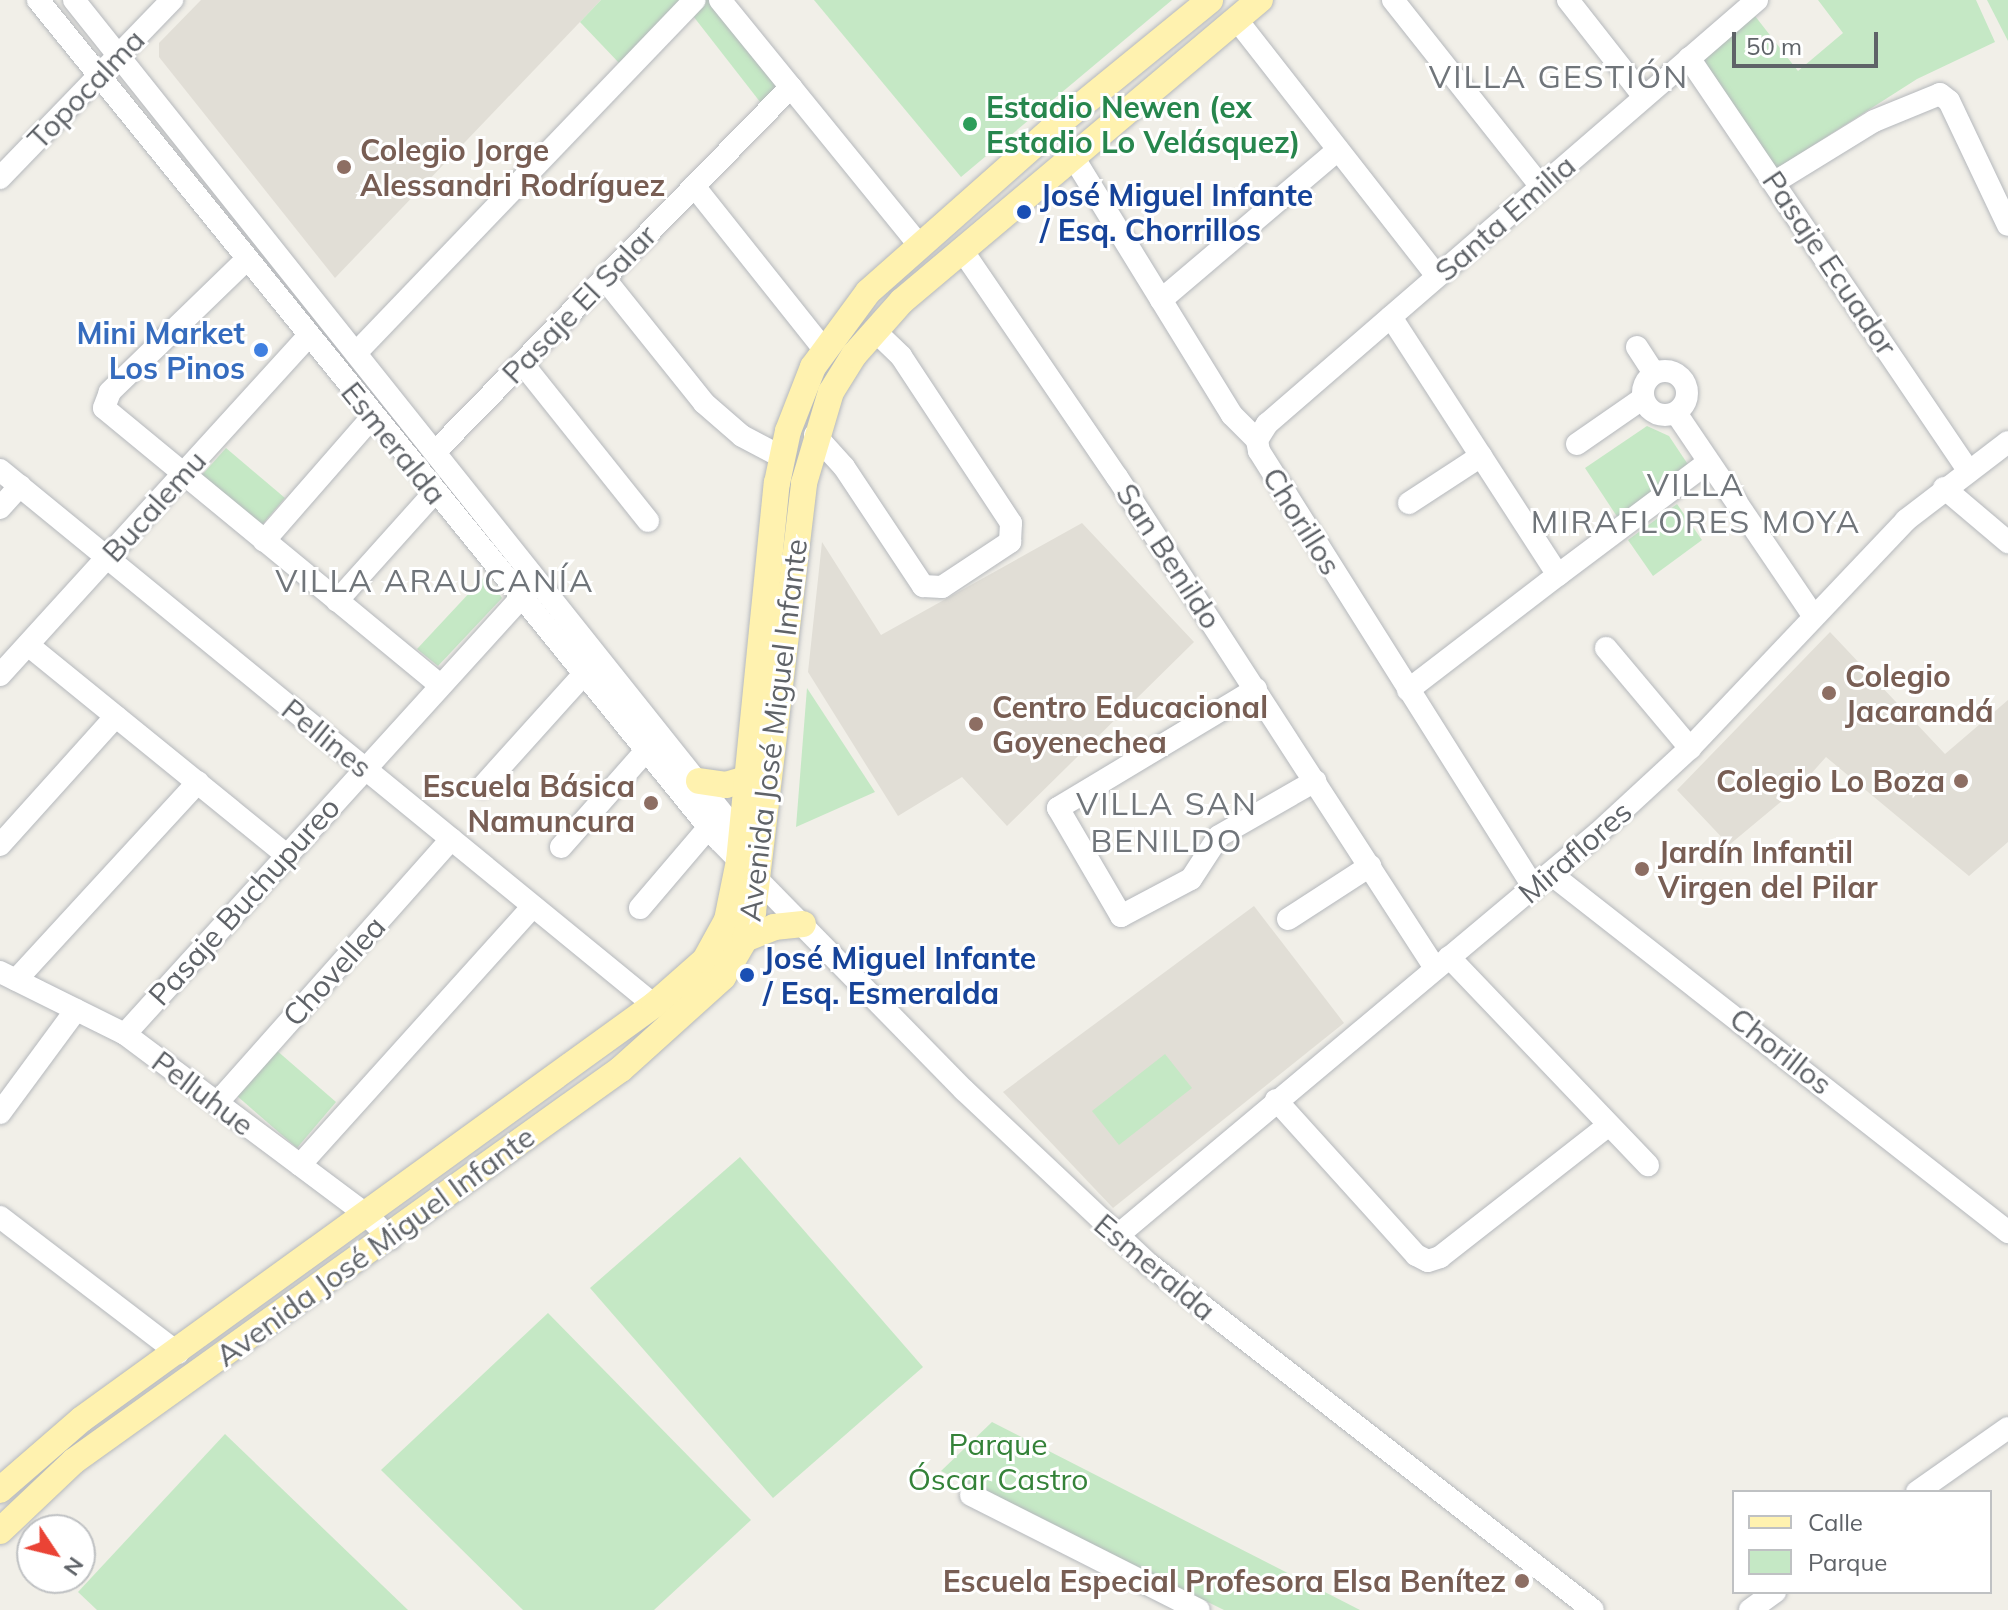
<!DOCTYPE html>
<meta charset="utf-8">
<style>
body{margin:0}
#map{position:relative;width:2008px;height:1610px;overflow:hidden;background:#f1efe8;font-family:Mulish,sans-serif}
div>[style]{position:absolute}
.education>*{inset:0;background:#e1ded6}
.green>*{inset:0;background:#c5e8c5}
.roads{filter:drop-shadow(0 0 2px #b5b8bc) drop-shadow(0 0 2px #b5b8bc)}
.minor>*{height:22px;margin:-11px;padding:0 11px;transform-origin:11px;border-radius:11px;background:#fff}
.minor>.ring{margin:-11px;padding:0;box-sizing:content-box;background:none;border:22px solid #fff;border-radius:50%}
.major>*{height:26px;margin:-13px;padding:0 13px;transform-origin:13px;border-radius:13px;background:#fff2af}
.dots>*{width:22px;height:22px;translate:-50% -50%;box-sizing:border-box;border:4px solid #fff;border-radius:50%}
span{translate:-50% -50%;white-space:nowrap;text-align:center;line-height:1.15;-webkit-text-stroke:6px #fff;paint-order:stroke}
.street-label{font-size:30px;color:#5f6368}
.leisure-label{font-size:30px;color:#27864d;font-weight:700}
.left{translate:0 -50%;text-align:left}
.education-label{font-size:30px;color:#785e54;font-weight:700}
.right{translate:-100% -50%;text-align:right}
.transit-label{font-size:30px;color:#164399;font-weight:700}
.shop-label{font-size:30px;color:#366cbe;font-weight:700}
.park-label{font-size:30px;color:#348238}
.neighbourhood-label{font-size:32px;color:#70757a;letter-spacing:2px}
.legend{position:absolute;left:1732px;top:1490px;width:260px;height:104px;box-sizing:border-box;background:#fff;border:2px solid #bfc1c3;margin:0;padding:10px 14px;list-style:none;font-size:24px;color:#5f6368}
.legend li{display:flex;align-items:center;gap:16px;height:40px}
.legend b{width:40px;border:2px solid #bfc1c3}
.north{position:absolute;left:16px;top:1514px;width:80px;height:80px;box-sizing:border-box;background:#fff;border:2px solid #bfc1c3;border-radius:50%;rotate:125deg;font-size:22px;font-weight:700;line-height:32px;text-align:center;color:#5f6368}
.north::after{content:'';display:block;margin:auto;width:28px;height:36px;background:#ea4335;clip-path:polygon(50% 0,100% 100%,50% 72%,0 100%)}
.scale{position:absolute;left:1732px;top:32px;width:146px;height:36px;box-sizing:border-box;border:4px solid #5f6368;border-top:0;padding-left:10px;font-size:24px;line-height:28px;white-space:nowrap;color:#5f6368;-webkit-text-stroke:6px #fff;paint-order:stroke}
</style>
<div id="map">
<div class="education">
<div style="clip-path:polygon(201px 0,601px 0,335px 278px,159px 57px,159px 43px)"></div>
<div style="clip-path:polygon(1082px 523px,1194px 642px,1007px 826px,962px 777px,898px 816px,808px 672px,822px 542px,881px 635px)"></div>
<div style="clip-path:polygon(1830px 632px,1945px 754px,2008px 700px,2008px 842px,1969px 876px,1826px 757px,1801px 785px,1729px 845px,1677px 790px)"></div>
<div style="clip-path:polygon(1254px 906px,1344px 1023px,1113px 1208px,1003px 1092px)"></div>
</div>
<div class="green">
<div style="clip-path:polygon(601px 0,682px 0,620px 64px,580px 22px)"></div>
<div style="clip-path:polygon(701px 0,710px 0,777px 85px,764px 107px,690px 12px)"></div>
<div style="clip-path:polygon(814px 0,1172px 0,961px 177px)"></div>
<div style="clip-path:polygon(1818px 0,1976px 0,1995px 42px,1917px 79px,1776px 169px,1703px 59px,1755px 16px,1798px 71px,1843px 33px)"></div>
<div style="clip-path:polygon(1987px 0,2008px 0,2008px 41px)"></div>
<div style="clip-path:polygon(1647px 426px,1669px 436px,1691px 469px,1618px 518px,1585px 468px)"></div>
<div style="clip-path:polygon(226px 448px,285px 498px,260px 527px,202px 475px)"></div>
<div style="clip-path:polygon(1677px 504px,1702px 540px,1653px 576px,1628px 540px)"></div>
<div style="clip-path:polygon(486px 575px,502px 598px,438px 666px,417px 649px)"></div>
<div style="clip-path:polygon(807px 688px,875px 792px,796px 827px)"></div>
<div style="clip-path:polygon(275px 1049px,336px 1102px,297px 1148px,236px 1095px)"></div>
<div style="clip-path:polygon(1165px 1054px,1192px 1088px,1119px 1145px,1092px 1111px)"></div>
<div style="clip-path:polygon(740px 1157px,923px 1367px,773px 1498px,590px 1288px)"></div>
<div style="clip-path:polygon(548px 1313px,751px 1520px,654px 1610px,523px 1610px,381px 1470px)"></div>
<div style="clip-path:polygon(992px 1422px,1360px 1610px,1224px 1610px,941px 1471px)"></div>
<div style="clip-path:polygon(225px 1434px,408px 1610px,97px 1610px,78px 1592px)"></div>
</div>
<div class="roads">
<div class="minor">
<div style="left:38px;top:0;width:1081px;rotate:50.97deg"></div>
<div style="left:719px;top:840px;width:350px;rotate:45.6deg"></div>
<div style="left:964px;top:1090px;width:255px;rotate:43.3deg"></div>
<div style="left:1150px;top:1265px;width:561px;rotate:37.91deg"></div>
<div style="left:74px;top:0;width:1078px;rotate:51.44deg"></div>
<div style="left:720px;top:0;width:317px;rotate:50.9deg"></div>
<div style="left:1393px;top:0;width:238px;rotate:51.6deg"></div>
<div style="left:1568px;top:0;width:123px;rotate:51.9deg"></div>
<div style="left:1237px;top:20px;width:325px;rotate:52deg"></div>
<div style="left:1689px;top:58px;width:498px;rotate:55.9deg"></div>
<div style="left:1072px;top:155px;width:305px;rotate:58.4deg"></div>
<div style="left:1232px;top:415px;width:35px;rotate:45deg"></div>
<div style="left:1257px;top:440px;width:11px;rotate:80deg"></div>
<div style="left:1259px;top:451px;width:516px;rotate:57.82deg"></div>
<div style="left:0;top:178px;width:248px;rotate:-46deg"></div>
<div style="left:1775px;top:182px;width:116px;rotate:-31.6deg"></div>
<div style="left:1874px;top:121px;width:71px;rotate:-22.2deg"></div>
<div style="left:1940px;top:94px;width:11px;rotate:38deg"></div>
<div style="left:1949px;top:101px;width:137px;rotate:64.6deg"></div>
<div style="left:694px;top:186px;width:207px;rotate:51.5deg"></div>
<div style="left:962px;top:250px;width:275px;rotate:55.7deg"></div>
<div style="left:1117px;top:477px;width:585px;rotate:57.07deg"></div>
<div style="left:246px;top:260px;width:190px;rotate:135.9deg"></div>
<div style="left:110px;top:392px;width:17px;rotate:111deg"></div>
<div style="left:104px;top:408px;width:435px;rotate:39.5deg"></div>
<div style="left:604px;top:278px;width:160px;rotate:51.3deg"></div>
<div style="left:704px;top:403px;width:50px;rotate:41deg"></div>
<div style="left:742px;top:436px;width:45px;rotate:27.7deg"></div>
<div style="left:1161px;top:300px;width:232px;rotate:-40.3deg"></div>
<div style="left:1391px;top:317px;width:307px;rotate:57.1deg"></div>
<div style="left:1558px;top:575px;width:186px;rotate:-36.9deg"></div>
<div style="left:1637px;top:347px;width:31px;rotate:57deg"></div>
<div style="left:356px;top:353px;width:489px;rotate:-46.2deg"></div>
<div style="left:522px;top:363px;width:202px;rotate:51.4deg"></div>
<div class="ring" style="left:1643px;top:371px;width:22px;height:22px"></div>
<div style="left:1676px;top:413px;width:244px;rotate:55.9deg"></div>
<div style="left:815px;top:435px;width:43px;rotate:47.8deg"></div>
<div style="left:844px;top:467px;width:143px;rotate:56.4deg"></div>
<div style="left:923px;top:586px;width:19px;rotate:3deg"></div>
<div style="left:942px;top:587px;width:82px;rotate:-33.5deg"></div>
<div style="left:1010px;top:542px;width:19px;rotate:-87deg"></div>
<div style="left:1011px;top:523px;width:200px;rotate:-123.4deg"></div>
<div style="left:901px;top:356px;width:37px;rotate:-136deg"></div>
<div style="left:1257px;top:440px;width:19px;rotate:-58deg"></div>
<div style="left:1267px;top:424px;width:648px;rotate:-40.87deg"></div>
<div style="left:1577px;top:444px;width:79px;rotate:-34.7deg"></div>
<div style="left:435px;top:452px;width:510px;rotate:-45.72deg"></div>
<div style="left:0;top:470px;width:845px;rotate:39.28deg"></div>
<div style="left:1944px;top:488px;width:84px;rotate:40.2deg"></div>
<div style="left:1409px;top:503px;width:86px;rotate:-33.1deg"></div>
<div style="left:0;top:508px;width:30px;rotate:-48deg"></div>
<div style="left:264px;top:541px;width:164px;rotate:-48.9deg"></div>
<div style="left:337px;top:601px;width:145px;rotate:-48.1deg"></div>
<div style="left:28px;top:645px;width:333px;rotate:39.1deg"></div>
<div style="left:1606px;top:648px;width:131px;rotate:50deg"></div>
<div style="left:0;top:675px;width:458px;rotate:-47.7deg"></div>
<div style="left:1256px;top:689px;width:231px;rotate:149deg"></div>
<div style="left:1058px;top:808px;width:125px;rotate:59.7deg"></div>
<div style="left:1121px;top:916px;width:79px;rotate:-27.9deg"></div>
<div style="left:1191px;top:879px;width:51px;rotate:-56.9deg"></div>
<div style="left:1219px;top:836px;width:111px;rotate:-29.8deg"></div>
<div style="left:1408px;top:690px;width:189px;rotate:-37.5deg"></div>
<div style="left:483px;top:786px;width:148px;rotate:-48deg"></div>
<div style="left:0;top:845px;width:173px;rotate:-48deg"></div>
<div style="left:561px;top:847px;width:125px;rotate:-48.6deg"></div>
<div style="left:1551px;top:874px;width:581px;rotate:38.07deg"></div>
<div style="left:640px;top:908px;width:105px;rotate:-49.6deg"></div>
<div style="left:1288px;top:919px;width:98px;rotate:-32.9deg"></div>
<div style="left:1449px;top:957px;width:288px;rotate:46.3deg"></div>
<div style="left:0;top:972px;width:140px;rotate:26.4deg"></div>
<div style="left:125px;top:1034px;width:304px;rotate:36.8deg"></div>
<div style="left:368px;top:1216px;width:32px;rotate:46deg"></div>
<div style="left:16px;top:980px;width:269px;rotate:-47.4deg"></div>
<div style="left:125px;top:1034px;width:588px;rotate:-47.76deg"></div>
<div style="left:1276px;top:1100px;width:209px;rotate:47.9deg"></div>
<div style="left:1416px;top:1255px;width:13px;rotate:27deg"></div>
<div style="left:1428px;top:1261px;width:13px;rotate:-18deg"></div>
<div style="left:1440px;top:1257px;width:214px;rotate:-38deg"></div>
<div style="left:217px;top:1103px;width:353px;rotate:-48.4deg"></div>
<div style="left:0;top:1113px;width:128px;rotate:-53.6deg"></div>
<div style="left:300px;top:1165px;width:348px;rotate:-48deg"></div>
<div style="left:0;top:1217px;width:224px;rotate:37.4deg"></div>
<div style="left:1117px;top:1236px;width:628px;rotate:-39.96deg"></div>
<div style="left:1598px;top:833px;width:125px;rotate:-42.7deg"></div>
<div style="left:1690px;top:748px;width:314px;rotate:-46.5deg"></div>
<div style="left:1906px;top:520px;width:128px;rotate:-37.4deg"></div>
<div style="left:1917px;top:1492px;width:111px;rotate:-35.1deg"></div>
<div style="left:971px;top:1495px;width:255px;rotate:26.8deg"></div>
<div style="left:1750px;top:1610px;width:31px;rotate:-36deg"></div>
</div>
<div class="major">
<div style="left:699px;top:781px;width:27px;rotate:8deg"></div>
<div style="left:726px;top:785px;width:21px;rotate:-17deg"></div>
<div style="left:745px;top:939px;width:31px;rotate:-22deg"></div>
<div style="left:774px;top:927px;width:29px;rotate:-6deg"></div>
<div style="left:0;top:1490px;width:108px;rotate:-40.9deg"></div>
<div style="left:82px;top:1419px;width:706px;rotate:-35.9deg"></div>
<div style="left:654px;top:1005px;width:68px;rotate:-41.4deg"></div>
<div style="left:705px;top:960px;width:46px;rotate:-61.2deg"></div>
<div style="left:727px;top:920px;width:60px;rotate:-78.5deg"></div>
<div style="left:739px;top:861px;width:380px;rotate:-84.3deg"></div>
<div style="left:777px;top:483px;width:53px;rotate:-78.1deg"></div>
<div style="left:788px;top:431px;width:69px;rotate:-68.7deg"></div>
<div style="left:813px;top:367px;width:93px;rotate:-53.7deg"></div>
<div style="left:868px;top:292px;width:246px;rotate:-41.5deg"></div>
<div style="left:1052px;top:129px;width:204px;rotate:-39.2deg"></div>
<div style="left:0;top:1531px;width:102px;rotate:-43.4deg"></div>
<div style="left:74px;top:1461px;width:673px;rotate:-35.63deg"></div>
<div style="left:621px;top:1069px;width:137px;rotate:-42deg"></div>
<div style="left:723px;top:977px;width:44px;rotate:-59.9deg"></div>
<div style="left:745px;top:939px;width:28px;rotate:-73deg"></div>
<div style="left:753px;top:912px;width:432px;rotate:-83.2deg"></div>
<div style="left:804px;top:483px;width:95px;rotate:-73.5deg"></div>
<div style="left:831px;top:392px;width:44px;rotate:-58.1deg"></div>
<div style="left:854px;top:355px;width:72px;rotate:-48.4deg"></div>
<div style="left:902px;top:301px;width:468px;rotate:-40.1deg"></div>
</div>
</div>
<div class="dots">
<div style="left:970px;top:124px;background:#2e9e5b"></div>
<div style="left:344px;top:167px;background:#8d6e63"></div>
<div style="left:1024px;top:212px;background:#1a4fb4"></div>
<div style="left:261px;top:350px;background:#3f7fe0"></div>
<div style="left:1829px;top:693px;background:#8d6e63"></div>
<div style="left:976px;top:724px;background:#8d6e63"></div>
<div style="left:1961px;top:781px;background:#8d6e63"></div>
<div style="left:651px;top:803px;background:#8d6e63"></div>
<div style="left:1642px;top:869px;background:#8d6e63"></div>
<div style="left:747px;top:975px;background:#1a4fb4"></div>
<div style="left:1522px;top:1581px;background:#8d6e63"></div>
</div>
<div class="street-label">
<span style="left:86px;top:89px;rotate:-46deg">Topocalma</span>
<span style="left:1505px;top:218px;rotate:-41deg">Santa Emilia</span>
<span style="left:1830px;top:263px;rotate:56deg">Pasaje Ecuador</span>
<span style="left:579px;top:304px;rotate:-46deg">Pasaje El Salar</span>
<span style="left:394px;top:443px;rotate:51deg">Esmeralda</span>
<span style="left:154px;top:506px;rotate:-48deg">Bucalemu</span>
<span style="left:1302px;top:521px;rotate:58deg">Chorillos</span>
<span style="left:1169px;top:556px;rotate:57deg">San Benildo</span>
<span style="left:773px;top:730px;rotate:-83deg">Avenida José Miguel Infante</span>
<span style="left:327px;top:738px;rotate:39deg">Pellines</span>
<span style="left:1575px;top:852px;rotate:-41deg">Miraflores</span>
<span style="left:244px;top:901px;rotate:-48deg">Pasaje Buchupureo</span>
<span style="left:334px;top:971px;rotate:-48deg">Chovellea</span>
<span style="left:1781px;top:1051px;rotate:38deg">Chorillos</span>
<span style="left:203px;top:1093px;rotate:37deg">Pelluhue</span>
<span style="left:375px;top:1246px;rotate:-36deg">Avenida José Miguel Infante</span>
<span style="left:1155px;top:1267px;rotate:40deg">Esmeralda</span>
</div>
<div class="leisure-label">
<span class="left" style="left:986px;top:124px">Estadio Newen (ex<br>Estadio Lo Velásquez)</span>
</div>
<div class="education-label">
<span class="left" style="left:360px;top:167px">Colegio Jorge<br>Alessandri Rodríguez</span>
<span class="left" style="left:1845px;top:693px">Colegio<br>Jacarandá</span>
<span class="left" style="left:992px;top:724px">Centro Educacional<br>Goyenechea</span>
<span class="right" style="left:1945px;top:781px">Colegio Lo Boza</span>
<span class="right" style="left:635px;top:803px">Escuela Básica<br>Namuncura</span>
<span class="left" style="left:1658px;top:869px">Jardín Infantil<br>Virgen del Pilar</span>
<span class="right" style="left:1506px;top:1581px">Escuela Especial Profesora Elsa Benítez</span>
</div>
<div class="transit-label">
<span class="left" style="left:1040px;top:212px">José Miguel Infante<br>/ Esq. Chorrillos</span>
<span class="left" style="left:763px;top:975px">José Miguel Infante<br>/ Esq. Esmeralda</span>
</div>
<div class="shop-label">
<span class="right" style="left:245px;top:350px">Mini Market<br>Los Pinos</span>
</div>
<div class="park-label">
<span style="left:998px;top:1461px">Parque<br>Óscar Castro</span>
</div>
<div class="neighbourhood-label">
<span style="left:1559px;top:76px">VILLA GESTIÓN</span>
<span style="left:1696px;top:503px">VILLA<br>MIRAFLORES MOYA</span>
<span style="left:435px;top:580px">VILLA ARAUCANÍA</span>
<span style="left:1167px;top:822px">VILLA SAN<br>BENILDO</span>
</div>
<ul class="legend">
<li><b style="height:10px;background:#fff2af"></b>Calle</li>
<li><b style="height:22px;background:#c5e8c5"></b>Parque</li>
</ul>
<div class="north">N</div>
<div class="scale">50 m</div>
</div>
